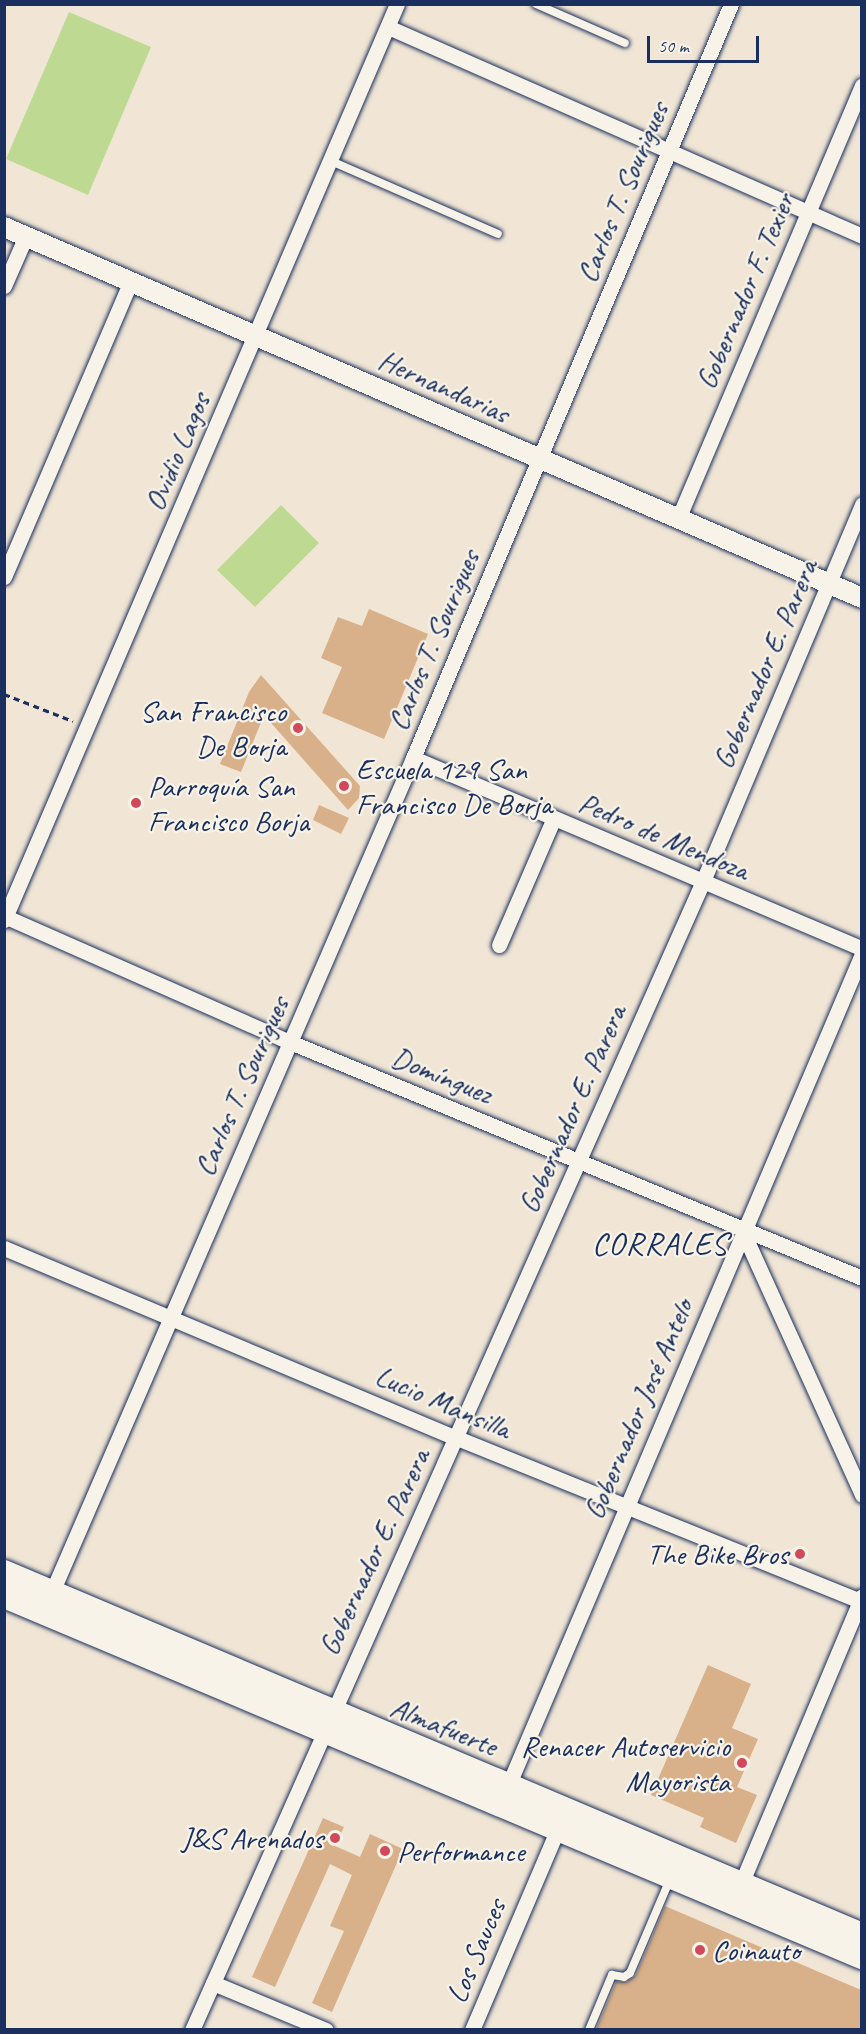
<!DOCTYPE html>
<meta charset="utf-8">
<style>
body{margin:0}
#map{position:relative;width:866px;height:2034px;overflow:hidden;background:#f1e6d5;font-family:Caveat,sans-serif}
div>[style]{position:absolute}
.green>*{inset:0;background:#beda92}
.building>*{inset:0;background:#d8b089}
.path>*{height:3px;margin-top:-1.5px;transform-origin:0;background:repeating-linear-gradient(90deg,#1b2f5e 0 6px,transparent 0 10.5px)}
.roads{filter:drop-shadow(0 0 2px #1b2f5e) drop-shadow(0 0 2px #1b2f5e)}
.service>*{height:8px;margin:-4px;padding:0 4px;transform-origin:4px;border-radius:4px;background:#f7f3e8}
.minor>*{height:15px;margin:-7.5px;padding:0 7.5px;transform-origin:7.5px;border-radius:7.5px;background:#f7f3e8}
.tertiary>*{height:20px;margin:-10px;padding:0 10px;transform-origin:10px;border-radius:10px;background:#f7f3e8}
.primary>*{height:24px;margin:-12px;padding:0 12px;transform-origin:12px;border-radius:12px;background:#f7f3e8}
.dots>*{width:16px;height:16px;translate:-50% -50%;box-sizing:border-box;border:3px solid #f7f3e8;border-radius:50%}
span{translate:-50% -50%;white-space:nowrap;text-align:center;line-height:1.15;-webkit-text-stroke:4.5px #f7f3e8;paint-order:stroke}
.street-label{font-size:30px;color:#1b2f5e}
.poi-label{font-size:30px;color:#1b2f5e}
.right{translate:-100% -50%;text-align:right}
.left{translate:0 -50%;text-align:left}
.neighbourhood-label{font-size:32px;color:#1b2f5e;letter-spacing:1.5px}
.frame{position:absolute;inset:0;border:6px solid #1b2f5e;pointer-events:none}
.scale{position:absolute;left:647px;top:36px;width:112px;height:27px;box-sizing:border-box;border:3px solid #1b2f5e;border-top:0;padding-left:8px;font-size:18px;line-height:21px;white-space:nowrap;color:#1b2f5e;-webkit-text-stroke:4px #f7f3e8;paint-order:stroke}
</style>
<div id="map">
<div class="green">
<div style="clip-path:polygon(69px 12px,151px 47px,88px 195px,6px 159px)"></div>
<div style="clip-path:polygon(281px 505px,319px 543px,255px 607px,217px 570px)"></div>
</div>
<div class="building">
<div style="clip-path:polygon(369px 609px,428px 634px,384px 739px,322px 713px,342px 667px,321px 658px,338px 617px,362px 626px)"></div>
<div style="clip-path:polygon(261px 675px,360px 786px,359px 798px,348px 810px,264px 715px,241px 772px,220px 764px,249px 692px)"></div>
<div style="clip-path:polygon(319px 805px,349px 818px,341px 834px,313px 820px)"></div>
<div style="clip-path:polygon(708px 1665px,751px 1684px,732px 1728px,758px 1739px,737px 1787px,757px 1795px,736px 1843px,700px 1827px,704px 1818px,651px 1795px)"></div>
<div style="clip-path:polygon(323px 1818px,344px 1827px,335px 1846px,360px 1857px,370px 1834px,403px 1849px,332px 2012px,312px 2003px,344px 1931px,330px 1926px,352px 1875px,330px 1864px,275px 1987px,252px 1977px)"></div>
<div style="clip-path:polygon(665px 1906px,861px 1990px,861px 2030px,596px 2030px,616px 1982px,627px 1982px,636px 1975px)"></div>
</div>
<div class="path">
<div style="left:4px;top:694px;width:74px;rotate:21.4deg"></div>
</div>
<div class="roads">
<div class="service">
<div style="left:536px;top:4px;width:97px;rotate:23.7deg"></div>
<div style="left:331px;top:161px;width:182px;rotate:23.6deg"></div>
<div style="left:589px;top:2030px;width:60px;rotate:-67.3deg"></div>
<div style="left:612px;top:1975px;width:12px;rotate:9deg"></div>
<div style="left:624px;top:1977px;width:7px;rotate:-34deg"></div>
<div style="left:630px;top:1973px;width:102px;rotate:-66.9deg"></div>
</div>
<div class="minor">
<div style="left:388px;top:27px;width:518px;rotate:23.79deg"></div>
<div style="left:4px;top:286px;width:55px;rotate:-66.3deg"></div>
<div style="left:678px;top:519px;width:471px;rotate:-67deg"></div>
<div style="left:4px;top:577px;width:320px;rotate:-66.8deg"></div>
<div style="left:413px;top:758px;width:488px;rotate:23deg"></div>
<div style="left:4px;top:916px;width:313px;rotate:23.8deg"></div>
<div style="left:290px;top:1042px;width:619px;rotate:22.42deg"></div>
<div style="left:4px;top:920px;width:997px;rotate:-66.78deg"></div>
<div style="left:499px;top:945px;width:138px;rotate:-66.6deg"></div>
<div style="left:742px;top:1230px;width:291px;rotate:65.6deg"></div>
<div style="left:4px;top:1248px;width:491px;rotate:22.8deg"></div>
<div style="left:457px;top:1438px;width:437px;rotate:22deg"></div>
<div style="left:52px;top:1592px;width:909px;rotate:-66.59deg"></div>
<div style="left:413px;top:758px;width:818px;rotate:-67.13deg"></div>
<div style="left:508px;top:1786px;width:904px;rotate:-66.95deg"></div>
<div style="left:741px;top:1884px;width:312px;rotate:-67.2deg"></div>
<div style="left:213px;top:1983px;width:122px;rotate:22.6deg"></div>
<div style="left:192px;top:2030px;width:1258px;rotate:-66.02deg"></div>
<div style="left:703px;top:881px;width:409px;rotate:-67.1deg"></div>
<div style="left:472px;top:2030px;width:220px;rotate:-66.9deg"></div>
</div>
<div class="tertiary">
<div style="left:4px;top:227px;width:935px;rotate:23.38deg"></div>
</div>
<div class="primary">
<div style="left:4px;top:1572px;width:932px;rotate:22.93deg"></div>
<div style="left:4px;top:1596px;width:931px;rotate:22.82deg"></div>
</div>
</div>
<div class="dots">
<div style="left:298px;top:728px;background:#d1495b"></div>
<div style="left:344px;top:786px;background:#d1495b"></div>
<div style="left:136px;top:803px;background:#d1495b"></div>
<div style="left:800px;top:1554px;background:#d1495b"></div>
<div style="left:742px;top:1763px;background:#d1495b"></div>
<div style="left:335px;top:1838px;background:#d1495b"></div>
<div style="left:385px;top:1851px;background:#d1495b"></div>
<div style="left:700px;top:1950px;background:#d1495b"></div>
</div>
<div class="street-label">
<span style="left:622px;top:192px;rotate:-67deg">Carlos T. Sourigues</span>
<span style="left:745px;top:291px;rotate:-67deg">Gobernador F. Texier</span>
<span style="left:444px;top:386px;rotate:24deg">Hernandarias</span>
<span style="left:177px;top:452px;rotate:-67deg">Ovidio Lagos</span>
<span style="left:433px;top:640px;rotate:-67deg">Carlos T. Sourigues</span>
<span style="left:765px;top:664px;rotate:-67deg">Gobernador E. Parera</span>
<span style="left:664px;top:836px;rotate:23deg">Pedro de Mendoza</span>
<span style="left:442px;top:1075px;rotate:22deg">Domínguez</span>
<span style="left:241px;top:1086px;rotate:-66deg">Carlos T. Sourigues</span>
<span style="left:572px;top:1109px;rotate:-66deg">Gobernador E. Parera</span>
<span style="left:443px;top:1402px;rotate:23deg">Lucio Mansilla</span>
<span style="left:638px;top:1409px;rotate:-67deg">Gobernador José Antelo</span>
<span style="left:374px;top:1552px;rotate:-65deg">Gobernador E. Parera</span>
<span style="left:444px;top:1726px;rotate:22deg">Almafuerte</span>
<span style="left:476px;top:1951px;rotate:-67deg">Los Sauces</span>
</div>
<div class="poi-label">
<span class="right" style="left:286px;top:728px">San Francisco<br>De Borja</span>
<span class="left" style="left:356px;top:786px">Escuela 129 San<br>Francisco De Borja</span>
<span class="left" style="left:148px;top:803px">Parroquía San<br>Francisco Borja</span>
<span class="right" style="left:788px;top:1554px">The Bike Bros</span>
<span class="right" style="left:730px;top:1763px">Renacer Autoservicio<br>Mayorista</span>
<span class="right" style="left:323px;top:1838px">J&amp;S Arenados</span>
<span class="left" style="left:397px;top:1851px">Performance</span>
<span class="left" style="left:712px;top:1950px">Coinauto</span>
</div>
<div class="neighbourhood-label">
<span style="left:660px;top:1244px">CORRALES</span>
</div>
<div class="frame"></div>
<div class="scale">50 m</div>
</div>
